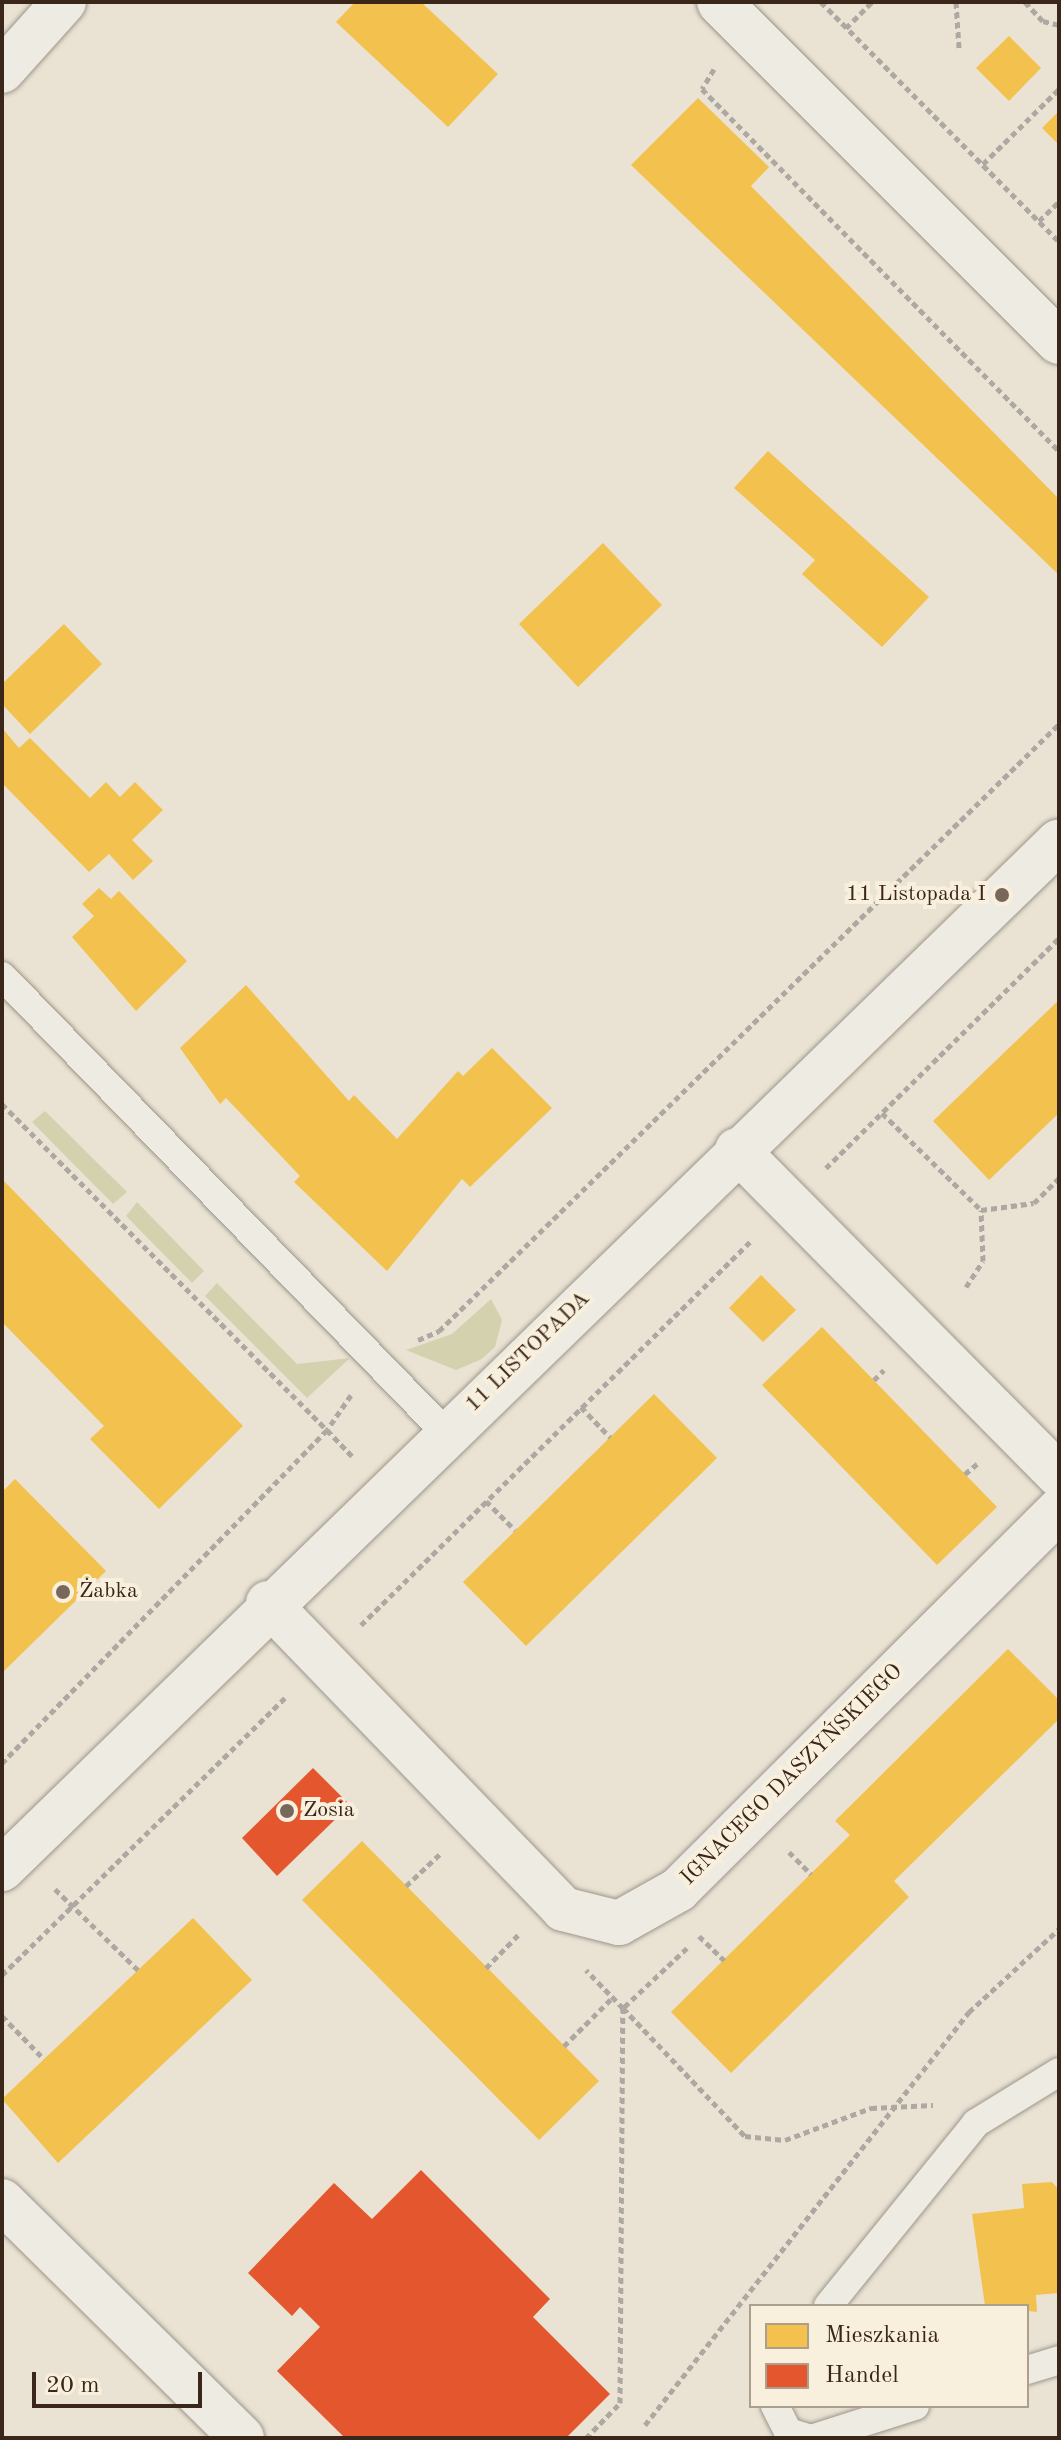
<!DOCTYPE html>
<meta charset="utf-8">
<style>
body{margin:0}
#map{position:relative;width:1061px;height:2440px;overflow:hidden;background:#eae3d3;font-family:"Old Standard TT",serif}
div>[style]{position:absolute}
.green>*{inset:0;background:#d4d1af}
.homes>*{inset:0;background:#f2c14e}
.shops>*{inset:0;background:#e4572e}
.path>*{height:5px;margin-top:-2.5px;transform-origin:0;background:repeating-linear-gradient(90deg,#ada8a1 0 6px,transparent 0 10px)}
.roads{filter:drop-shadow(0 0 2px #9d968c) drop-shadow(0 0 2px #9d968c)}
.service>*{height:28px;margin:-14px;padding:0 14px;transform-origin:14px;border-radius:14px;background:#eeebe2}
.minor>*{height:44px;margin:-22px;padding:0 22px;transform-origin:22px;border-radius:22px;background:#eeebe2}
.dots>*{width:22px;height:22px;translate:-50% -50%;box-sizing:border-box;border:4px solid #f8efdc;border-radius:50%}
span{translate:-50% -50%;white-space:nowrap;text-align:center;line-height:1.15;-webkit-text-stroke:8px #f8efdc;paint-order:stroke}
.poi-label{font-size:22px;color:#3b261a}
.right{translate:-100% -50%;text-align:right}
.left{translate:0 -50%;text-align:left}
.street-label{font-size:22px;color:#3b261a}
.frame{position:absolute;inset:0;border:4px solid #3b261a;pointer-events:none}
.legend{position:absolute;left:749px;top:2304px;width:280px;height:104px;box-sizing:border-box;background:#f8efdc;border:2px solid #ac9f8e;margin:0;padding:10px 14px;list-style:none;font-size:24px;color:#3b261a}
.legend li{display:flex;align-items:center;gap:16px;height:40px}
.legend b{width:40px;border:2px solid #ac9f8e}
.scale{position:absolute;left:32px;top:2372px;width:170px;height:36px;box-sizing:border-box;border:4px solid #3b261a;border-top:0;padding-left:10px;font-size:24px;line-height:28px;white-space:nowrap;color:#3b261a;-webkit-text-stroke:6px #f8efdc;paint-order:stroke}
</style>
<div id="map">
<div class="green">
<div style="clip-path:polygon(45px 1111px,127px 1192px,113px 1204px,32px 1122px)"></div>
<div style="clip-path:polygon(137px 1202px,204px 1271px,192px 1283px,126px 1216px)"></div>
<div style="clip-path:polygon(217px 1283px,297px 1364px,350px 1358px,307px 1398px,205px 1296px)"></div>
<div style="clip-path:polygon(491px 1299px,502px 1320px,495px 1347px,482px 1359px,456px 1370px,406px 1350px,452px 1334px)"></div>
</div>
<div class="homes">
<div style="clip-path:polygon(355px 2px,421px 2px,498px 74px,448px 127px,336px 22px)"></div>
<div style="clip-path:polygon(1009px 36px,1041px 68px,1009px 101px,976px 68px)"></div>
<div style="clip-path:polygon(698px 98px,769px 167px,751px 186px,1059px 499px,1059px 575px,631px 165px)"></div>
<div style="clip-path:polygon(1059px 111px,1059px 145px,1042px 128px)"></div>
<div style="clip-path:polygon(768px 451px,929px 597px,882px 647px,802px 574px,815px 560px,734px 488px)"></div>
<div style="clip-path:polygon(603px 543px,662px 605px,578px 687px,519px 624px)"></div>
<div style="clip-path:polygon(64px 624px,102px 664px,30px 734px,2px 704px,2px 684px)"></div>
<div style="clip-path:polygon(2px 728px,19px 748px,30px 738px,90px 798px,106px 782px,120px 797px,135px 782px,163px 810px,132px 840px,153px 861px,133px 880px,109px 854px,89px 872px,2px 783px)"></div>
<div style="clip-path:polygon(99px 888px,111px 899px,119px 891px,187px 961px,136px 1011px,72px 937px,94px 916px,82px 904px)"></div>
<div style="clip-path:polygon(246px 985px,349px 1101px,354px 1095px,397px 1139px,458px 1071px,463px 1076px,492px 1048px,552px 1108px,470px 1187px,462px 1179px,387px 1271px,294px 1182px,300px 1176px,226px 1098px,220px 1104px,180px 1048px)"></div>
<div style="clip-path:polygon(1059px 1000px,1059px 1113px,989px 1180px,933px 1121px)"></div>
<div style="clip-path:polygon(2px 1179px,243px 1426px,159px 1509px,90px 1439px,104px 1426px,2px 1322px)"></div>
<div style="clip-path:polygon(761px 1275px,796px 1310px,763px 1342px,729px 1308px)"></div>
<div style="clip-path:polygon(822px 1327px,997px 1507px,937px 1565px,762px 1385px)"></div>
<div style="clip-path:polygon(654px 1394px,717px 1458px,526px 1646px,463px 1582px)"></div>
<div style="clip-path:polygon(15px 1479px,106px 1571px,2px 1673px,2px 1492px)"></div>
<div style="clip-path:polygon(1008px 1649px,1059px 1700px,1059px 1719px,894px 1881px,909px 1897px,731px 2073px,671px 2012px,850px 1835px,835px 1821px)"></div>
<div style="clip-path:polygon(362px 1841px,599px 2081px,539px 2140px,302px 1900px)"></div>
<div style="clip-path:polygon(193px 1918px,252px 1980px,58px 2163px,2px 2099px)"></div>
<div style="clip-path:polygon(1052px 2182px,1059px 2190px,1059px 2293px,1036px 2295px,1037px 2312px,985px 2306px,972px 2214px,1024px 2208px,1022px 2184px)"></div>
</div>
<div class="shops">
<div style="clip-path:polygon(313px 1768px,350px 1805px,277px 1876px,242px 1838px)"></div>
<div style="clip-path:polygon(421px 2170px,550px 2299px,533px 2317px,610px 2394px,566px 2438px,345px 2438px,277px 2371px,320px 2327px,300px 2307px,292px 2316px,248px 2273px,334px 2183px,372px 2219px)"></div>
</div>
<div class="path">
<div style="left:821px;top:2px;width:338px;rotate:45.2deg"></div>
<div style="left:956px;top:2px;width:46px;rotate:86.3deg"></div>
<div style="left:1025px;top:2px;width:26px;rotate:47deg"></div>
<div style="left:1043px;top:21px;width:16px;rotate:14deg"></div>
<div style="left:846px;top:28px;width:37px;rotate:-45deg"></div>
<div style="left:714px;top:69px;width:23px;rotate:121deg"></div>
<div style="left:702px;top:89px;width:508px;rotate:45.4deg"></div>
<div style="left:983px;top:164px;width:107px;rotate:-44.6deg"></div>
<div style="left:1039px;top:221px;width:28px;rotate:-44deg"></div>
<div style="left:2px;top:1104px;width:460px;rotate:45.1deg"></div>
<div style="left:327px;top:1430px;width:465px;rotate:134.3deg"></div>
<div style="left:882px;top:1113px;width:139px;rotate:44.4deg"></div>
<div style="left:981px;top:1210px;width:53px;rotate:-7.5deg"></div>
<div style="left:1034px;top:1203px;width:35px;rotate:-45deg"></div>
<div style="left:826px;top:1168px;width:327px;rotate:-44.6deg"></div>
<div style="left:966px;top:1287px;width:31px;rotate:-57deg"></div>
<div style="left:983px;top:1261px;width:51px;rotate:-92.2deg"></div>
<div style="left:418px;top:1340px;width:23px;rotate:-23deg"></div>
<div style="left:439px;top:1331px;width:868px;rotate:-44.39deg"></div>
<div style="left:874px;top:1380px;width:14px;rotate:-45deg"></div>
<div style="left:351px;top:1395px;width:42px;rotate:124.4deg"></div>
<div style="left:327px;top:1430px;width:36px;rotate:46deg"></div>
<div style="left:581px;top:1407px;width:42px;rotate:46deg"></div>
<div style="left:965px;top:1474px;width:16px;rotate:-40deg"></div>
<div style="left:486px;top:1501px;width:41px;rotate:45deg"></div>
<div style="left:361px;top:1625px;width:550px;rotate:-44.56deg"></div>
<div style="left:789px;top:1852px;width:31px;rotate:45deg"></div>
<div style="left:406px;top:1886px;width:47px;rotate:-43.3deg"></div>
<div style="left:55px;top:1889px;width:116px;rotate:44.3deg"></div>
<div style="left:699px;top:1936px;width:35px;rotate:44deg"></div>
<div style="left:687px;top:1948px;width:88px;rotate:136.8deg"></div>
<div style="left:623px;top:2008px;width:177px;rotate:46.4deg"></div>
<div style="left:745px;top:2136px;width:40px;rotate:5.7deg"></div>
<div style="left:785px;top:2140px;width:92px;rotate:-20.4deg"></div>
<div style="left:871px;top:2108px;width:62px;rotate:-2.8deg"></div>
<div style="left:486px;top:1968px;width:47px;rotate:-45.9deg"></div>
<div style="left:2px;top:1975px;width:399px;rotate:-44.4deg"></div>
<div style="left:2px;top:2016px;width:60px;rotate:45.7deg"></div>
<div style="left:564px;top:2046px;width:69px;rotate:-45deg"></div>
<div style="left:645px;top:2425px;width:525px;rotate:-51.89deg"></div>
<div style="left:969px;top:2012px;width:122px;rotate:-42.7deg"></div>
<div style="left:586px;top:2438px;width:49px;rotate:-45.8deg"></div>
<div style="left:620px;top:2403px;width:395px;rotate:-89.6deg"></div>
<div style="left:623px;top:2008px;width:53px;rotate:-134.2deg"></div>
</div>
<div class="roads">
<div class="service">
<div style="left:2px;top:976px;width:636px;rotate:45.83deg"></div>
<div style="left:828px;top:2306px;width:235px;rotate:-51deg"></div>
<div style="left:976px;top:2123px;width:97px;rotate:-31.6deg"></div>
<div style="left:1027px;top:2370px;width:34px;rotate:-17deg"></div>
<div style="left:775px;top:2406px;width:29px;rotate:63deg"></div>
<div style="left:788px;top:2432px;width:21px;rotate:17deg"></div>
<div style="left:814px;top:2438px;width:106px;rotate:-17.6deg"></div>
</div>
<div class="minor">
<div style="left:719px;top:2px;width:481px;rotate:45deg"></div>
<div style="left:2px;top:71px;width:93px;rotate:-48.1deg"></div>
<div style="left:737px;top:1150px;width:458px;rotate:45.3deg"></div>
<div style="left:268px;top:1603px;width:425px;rotate:46deg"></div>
<div style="left:563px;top:1909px;width:58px;rotate:14deg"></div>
<div style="left:619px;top:1923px;width:68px;rotate:-29.2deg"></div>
<div style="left:678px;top:1890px;width:538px;rotate:-44.92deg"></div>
<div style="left:2px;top:1869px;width:1474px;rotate:-44.2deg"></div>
<div style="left:2px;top:2201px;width:337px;rotate:44.6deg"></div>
</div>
</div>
<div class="dots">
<div style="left:1002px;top:895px;background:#78685b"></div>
<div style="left:63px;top:1592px;background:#78685b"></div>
<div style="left:287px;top:1811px;background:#78685b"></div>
</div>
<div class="poi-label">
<span class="right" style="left:986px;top:895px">11 Listopada I</span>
<span class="left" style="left:79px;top:1592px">Żabka</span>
<span class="left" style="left:303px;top:1811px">Zosia</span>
</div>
<div class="street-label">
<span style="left:528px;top:1352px;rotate:-44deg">11 LISTOPADA</span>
<span style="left:792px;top:1775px;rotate:-45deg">IGNACEGO DASZYŃSKIEGO</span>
</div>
<div class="frame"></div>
<ul class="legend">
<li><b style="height:22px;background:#f2c14e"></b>Mieszkania</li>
<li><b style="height:22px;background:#e4572e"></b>Handel</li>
</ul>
<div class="scale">20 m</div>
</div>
